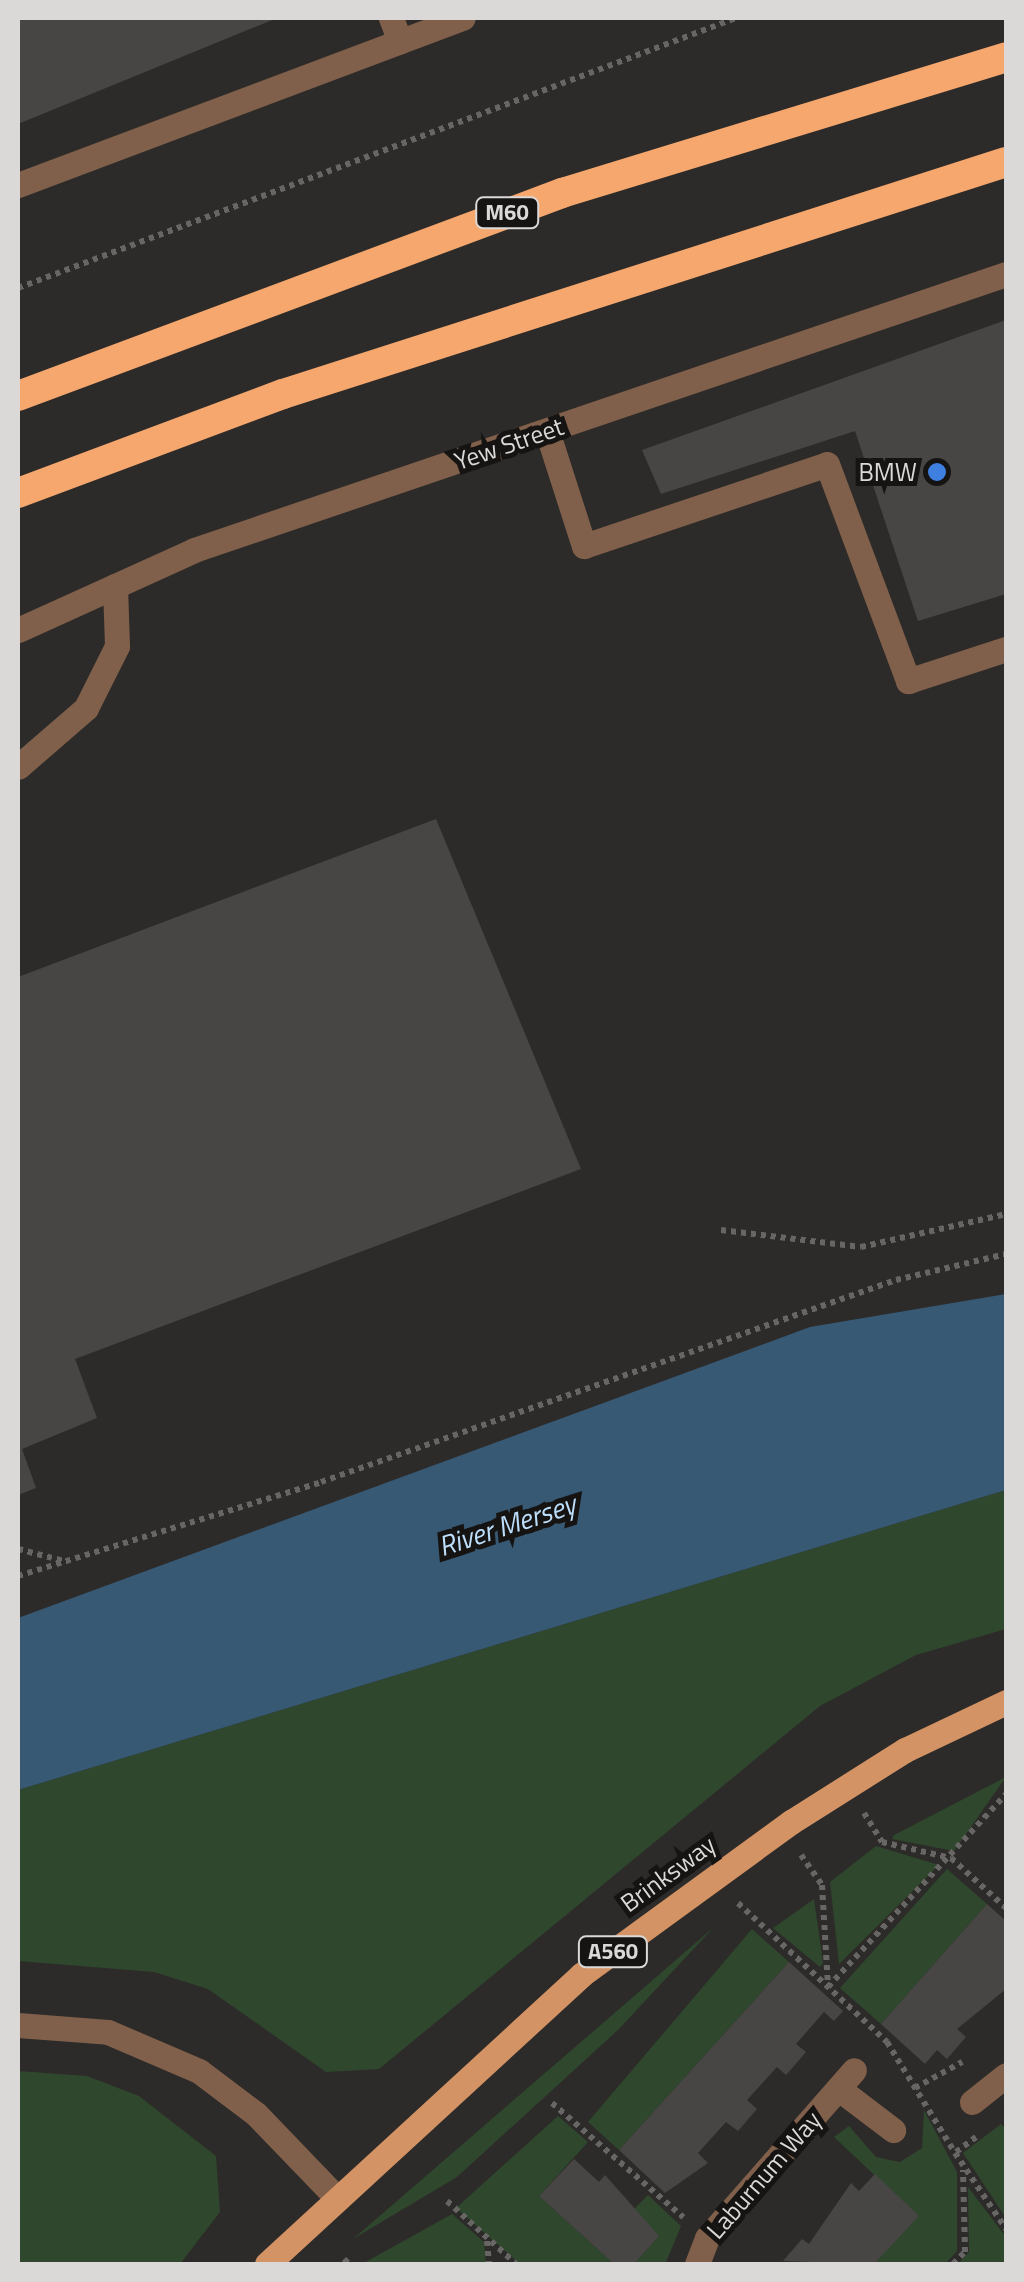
<!DOCTYPE html>
<style>
body{margin:0}
#map{position:relative;width:1024px;height:2282px;overflow:hidden;background:#2d2b29;font-family:"Titillium Web",sans-serif}
div>[style]{position:absolute}
.green>*{inset:0;background:#2e472d}
.water>*{inset:0;background:#385974}
.building>*{inset:0;background:#484644}
.path>*{height:6px;margin-top:-3px;transform-origin:0;background:repeating-linear-gradient(90deg,#686664 0 5px,transparent 0 10px)}
.minor>*{height:25px;margin:-12.5px;padding:0 12.5px;transform-origin:12.5px;border-radius:12.5px;background:#80604a}
.major>*{height:25px;margin:-12.5px;padding:0 12.5px;transform-origin:12.5px;border-radius:12.5px;background:#d49364}
.highway>*{height:30px;margin:-15px;padding:0 15px;transform-origin:15px;border-radius:15px;background:#f5a76e}
.dots>*{width:28px;height:28px;translate:-50% -50%;box-sizing:border-box;border:5px solid #151413;border-radius:50%}
span{translate:-50% -50%;white-space:nowrap;text-align:center;line-height:1.15;-webkit-text-stroke:10px #151413;paint-order:stroke}
.shield-label span{padding:2px 8px;background:#151413;border:2px solid;border-radius:8px;-webkit-text-stroke-width:0}
.shield-label{font-size:22px;color:#dbd9d8;font-weight:700}
.street-label{font-size:25px;color:#dbd9d8}
.poi-label{font-size:25px;color:#dbd9d8}
.right{translate:-100% -50%;text-align:right}
.water-label{font-size:28px;color:#bddefa;font-style:italic}
.frame{position:absolute;inset:0;border:20px solid #dbd9d8;pointer-events:none}
</style>
<div id="map">
<div class="green">
<div style="clip-path:polygon(1006px 1490px,1006px 1629px,916px 1655px,820px 1706px,379px 2069px,326px 2072px,208px 1989px,154px 1972px,18px 1961px,18px 1790px)"></div>
<div style="clip-path:polygon(1006px 1777px,954px 1851px,892px 1839px,894px 1835px)"></div>
<div style="clip-path:polygon(876px 1846px,939px 1865px,839px 1964px,830px 1882px)"></div>
<div style="clip-path:polygon(947px 1869px,987px 1904px,881px 2024px,840px 1988px)"></div>
<div style="clip-path:polygon(814px 1899px,823px 1963px,820px 1967px,773px 1928px)"></div>
<div style="clip-path:polygon(714px 1927px,619px 2029px,457px 2177px,353px 2239px)"></div>
<div style="clip-path:polygon(752px 1929px,789px 1962px,619px 2150px,588px 2122px)"></div>
<div style="clip-path:polygon(18px 2071px,87px 2076px,139px 2096px,216px 2156px,220px 2212px,180px 2264px,18px 2264px)"></div>
<div style="clip-path:polygon(924px 2110px,957px 2172px,957px 2251px,945px 2264px,874px 2264px,918px 2216px,834px 2137px,849px 2126px,876px 2157px,900px 2162px,922px 2148px)"></div>
<div style="clip-path:polygon(558px 2116px,588px 2142px,539px 2196px,614px 2264px,520px 2264px,456px 2208px)"></div>
<div style="clip-path:polygon(1001px 2124px,1006px 2129px,1006px 2218px,963px 2153px)"></div>
<div style="clip-path:polygon(968px 2187px,1006px 2237px,1006px 2264px,958px 2264px,969px 2252px)"></div>
<div style="clip-path:polygon(648px 2195px,681px 2226px,666px 2262px,635px 2263px,659px 2236px,632px 2211px)"></div>
<div style="clip-path:polygon(452px 2214px,484px 2242px,486px 2264px,362px 2264px)"></div>
</div>
<div class="water">
<div style="clip-path:polygon(1006px 1294px,1006px 1490px,18px 1790px,18px 1618px,810px 1327px)"></div>
</div>
<div class="building">
<div style="clip-path:polygon(18px 18px,277px 18px,18px 124px)"></div>
<div style="clip-path:polygon(1006px 320px,1006px 594px,918px 621px,855px 431px,661px 494px,642px 450px)"></div>
<div style="clip-path:polygon(436px 819px,581px 1169px,75px 1359px,97px 1418px,22px 1449px,36px 1488px,18px 1495px,18px 977px)"></div>
<div style="clip-path:polygon(987px 1904px,1006px 1921px,1006px 1989px,957px 2029px,966px 2037px,947px 2059px,937px 2050px,925px 2064px,881px 2024px)"></div>
<div style="clip-path:polygon(789px 1962px,843px 2011px,834px 2021px,824px 2012px,796px 2044px,806px 2052px,786px 2075px,777px 2067px,747px 2100px,757px 2109px,738px 2131px,726px 2122px,698px 2153px,708px 2163px,665px 2193px,619px 2150px)"></div>
<div style="clip-path:polygon(574px 2159px,599px 2182px,605px 2175px,659px 2236px,634px 2264px,614px 2264px,539px 2196px)"></div>
<div style="clip-path:polygon(875px 2174px,919px 2216px,874px 2264px,783px 2261px,802px 2239px,809px 2244px,851px 2183px,859px 2191px)"></div>
</div>
<div class="path">
<div style="left:18px;top:288px;width:767px;rotate:-20.61deg"></div>
<div style="left:721px;top:1230px;width:141px;rotate:6.9deg"></div>
<div style="left:861px;top:1247px;width:149px;rotate:-12.8deg"></div>
<div style="left:18px;top:1549px;width:48px;rotate:14.6deg"></div>
<div style="left:18px;top:1576px;width:317px;rotate:-17.2deg"></div>
<div style="left:321px;top:1482px;width:609px;rotate:-19.36deg"></div>
<div style="left:896px;top:1280px;width:113px;rotate:-13.3deg"></div>
<div style="left:864px;top:1813px;width:34px;rotate:58deg"></div>
<div style="left:882px;top:1842px;width:71px;rotate:13.1deg"></div>
<div style="left:951px;top:1858px;width:74px;rotate:42.3deg"></div>
<div style="left:801px;top:1855px;width:37px;rotate:55deg"></div>
<div style="left:822px;top:1885px;width:101px;rotate:86.6deg"></div>
<div style="left:738px;top:1903px;width:204px;rotate:43deg"></div>
<div style="left:887px;top:2042px;width:130px;rotate:58.5deg"></div>
<div style="left:828px;top:1987px;width:263px;rotate:-47.3deg"></div>
<div style="left:915px;top:2088px;width:54px;rotate:-29deg"></div>
<div style="left:552px;top:2103px;width:174px;rotate:41deg"></div>
<div style="left:976px;top:2137px;width:26px;rotate:143deg"></div>
<div style="left:955px;top:2153px;width:92px;rotate:56.1deg"></div>
<div style="left:447px;top:2201px;width:93px;rotate:42.4deg"></div>
<div style="left:487px;top:2241px;width:23px;rotate:85deg"></div>
<div style="left:344px;top:2259px;width:7px;rotate:45deg"></div>
<div style="left:953px;top:2264px;width:17px;rotate:-45deg"></div>
<div style="left:965px;top:2252px;width:82px;rotate:-91.4deg"></div>
</div>
<div class="minor">
<div style="left:391px;top:18px;width:25px;rotate:69deg"></div>
<div style="left:18px;top:185px;width:475px;rotate:-20.6deg"></div>
<div style="left:547px;top:431px;width:121px;rotate:72.2deg"></div>
<div style="left:584px;top:546px;width:256px;rotate:-18.6deg"></div>
<div style="left:827px;top:464px;width:232px;rotate:69.5deg"></div>
<div style="left:908px;top:681px;width:103px;rotate:-18.1deg"></div>
<div style="left:18px;top:630px;width:193px;rotate:-24.4deg"></div>
<div style="left:194px;top:550px;width:858px;rotate:-18.77deg"></div>
<div style="left:18px;top:767px;width:90px;rotate:-40.9deg"></div>
<div style="left:86px;top:708px;width:69px;rotate:-63.4deg"></div>
<div style="left:117px;top:646px;width:60px;rotate:-91.9deg"></div>
<div style="left:18px;top:2025px;width:90px;rotate:4.4deg"></div>
<div style="left:108px;top:2032px;width:99px;rotate:23.2deg"></div>
<div style="left:199px;top:2071px;width:71px;rotate:37deg"></div>
<div style="left:256px;top:2114px;width:114px;rotate:46.1deg"></div>
<div style="left:839px;top:2089px;width:68px;rotate:37.2deg"></div>
<div style="left:972px;top:2102px;width:43px;rotate:-38.5deg"></div>
<div style="left:697px;top:2264px;width:28px;rotate:-69deg"></div>
<div style="left:707px;top:2238px;width:223px;rotate:-48.8deg"></div>
</div>
<div class="major">
<div style="left:267px;top:2264px;width:427px;rotate:-42.6deg"></div>
<div style="left:581px;top:1975px;width:260px;rotate:-36.1deg"></div>
<div style="left:791px;top:1822px;width:135px;rotate:-32.3deg"></div>
<div style="left:905px;top:1750px;width:112px;rotate:-25.4deg"></div>
</div>
<div class="highway">
<div style="left:18px;top:396px;width:581px;rotate:-20.46deg"></div>
<div style="left:562px;top:193px;width:464px;rotate:-17deg"></div>
<div style="left:18px;top:493px;width:283px;rotate:-20.5deg"></div>
<div style="left:283px;top:394px;width:759px;rotate:-17.79deg"></div>
</div>
<div class="dots">
<div style="left:937px;top:472px;background:#3f7fe0"></div>
</div>
<div class="shield-label">
<span style="left:507px;top:213px">M60</span>
<span style="left:613px;top:1952px">A560</span>
</div>
<div class="street-label">
<span style="left:509px;top:444px;rotate:-19deg">Yew Street</span>
<span style="left:668px;top:1874px;rotate:-36deg">Brinksway</span>
<span style="left:764px;top:2175px;rotate:-49deg">Laburnum Way</span>
</div>
<div class="poi-label">
<span class="right" style="left:917px;top:472px">BMW</span>
</div>
<div class="water-label">
<span style="left:507px;top:1525px;rotate:-18deg">River Mersey</span>
</div>
<div class="frame"></div>
</div>
